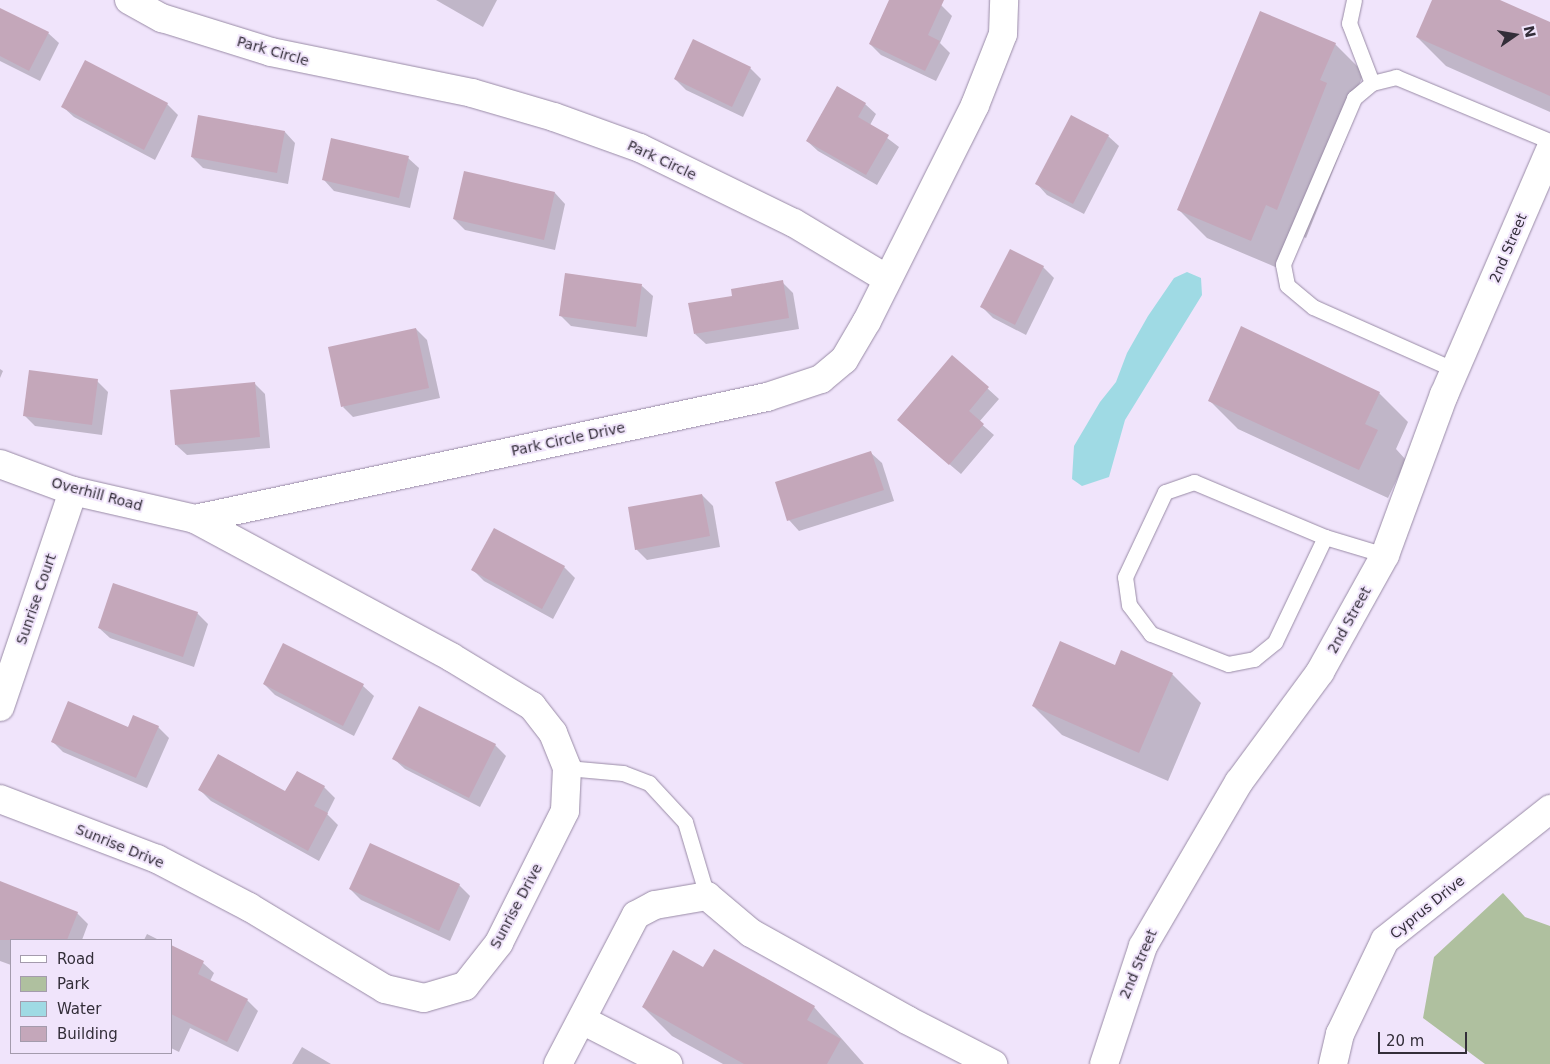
<!DOCTYPE html>
<style>
body{margin:0}
#map{position:relative;width:1550px;height:1064px;overflow:hidden;background:#f0e4fb;font-family:"DejaVu Sans",sans-serif}
div>[style]{position:absolute}
.green>*{inset:0;background:#afc09f}
.water>*{inset:0;background:#9fdae4}
.shadow>*{inset:0;background:#0003}
.building>*{inset:0;background:#c4a7ba}
.roads{filter:drop-shadow(0 0 1px #998ba6) drop-shadow(0 0 1px #998ba6)}
.lane>*{height:15px;margin:-7.5px;padding:0 7.5px;transform-origin:7.5px;border-radius:7.5px;background:#fff}
.street>*{height:28px;margin:-14px;padding:0 14px;transform-origin:14px;border-radius:14px;background:#fff}
span{translate:-50% -50%;white-space:nowrap;text-align:center;line-height:1.15;-webkit-text-stroke:4px #f0e4fb;paint-order:stroke}
.street-label{font-size:14px;color:#332e39}
.legend{position:absolute;left:10px;top:939px;width:162px;height:115px;box-sizing:border-box;background:#f0e4fb;border:1px solid #a49bad;margin:0;padding:6px 9px;list-style:none;font-size:15px;color:#332e39}
.legend li{display:flex;align-items:center;gap:10px;height:25px}
.legend b{width:25px;border:1px solid #a49bad}
.north{position:absolute;left:1490px;top:10px;width:50px;height:50px;-webkit-text-stroke:4px #f0e4fb;paint-order:stroke;rotate:77deg;font-size:14px;font-weight:700;line-height:20px;text-align:center;color:#332e39}
.north::after{content:'';display:block;margin:auto;width:18px;height:22px;background:#332e39;clip-path:polygon(50% 0,100% 100%,50% 72%,0 100%)}
.scale{position:absolute;left:1378px;top:1032px;width:89px;height:22px;box-sizing:border-box;border:2px solid #332e39;border-top:0;padding-left:6px;font-size:15px;line-height:18px;white-space:nowrap;color:#332e39;-webkit-text-stroke:4px #f0e4fb;paint-order:stroke}
</style>
<div id="map">
<div class="green">
<div style="clip-path:polygon(1503px 893px,1525px 917px,1550px 926px,1550px 1064px,1485px 1064px,1423px 1018px,1434px 957px)"></div>
</div>
<div class="water">
<div style="clip-path:polygon(1187px 272px,1201px 278px,1202px 295px,1125px 420px,1109px 477px,1082px 486px,1072px 479px,1074px 446px,1100px 402px,1116px 382px,1127px 353px,1148px 316px,1174px 278px)"></div>
</div>
<div class="shadow">
<div style="clip-path:polygon(436px 0,497px 0,483px 27px)"></div>
<div style="clip-path:polygon(891px 0,936px 0,952px 16px,940px 43px,950px 53px,936px 81px,881px 55px,870px 44px)"></div>
<div style="clip-path:polygon(1433px 0,1497px 0,1550px 23px,1550px 112px,1446px 66px,1417px 37px)"></div>
<div style="clip-path:polygon(0 9px,48px 33px,59px 43px,40px 81px,0 61px)"></div>
<div style="clip-path:polygon(1335px 44px,1364px 73px,1350px 107px,1356px 113px,1306px 238px,1295px 233px,1280px 269px,1207px 238px,1178px 209px)"></div>
<div style="clip-path:polygon(86px 62px,167px 104px,178px 115px,155px 160px,74px 117px,63px 107px)"></div>
<div style="clip-path:polygon(750px 68px,761px 79px,743px 117px,686px 90px,675px 79px)"></div>
<div style="clip-path:polygon(865px 104px,876px 114px,870px 125px,899px 147px,877px 185px,818px 151px,807px 141px)"></div>
<div style="clip-path:polygon(285px 132px,295px 143px,288px 184px,203px 168px,192px 157px)"></div>
<div style="clip-path:polygon(1108px 136px,1119px 146px,1084px 214px,1047px 195px,1037px 184px)"></div>
<div style="clip-path:polygon(408px 158px,419px 168px,410px 208px,334px 191px,324px 180px)"></div>
<div style="clip-path:polygon(555px 193px,565px 204px,555px 250px,465px 230px,454px 219px)"></div>
<div style="clip-path:polygon(1043px 267px,1054px 278px,1026px 335px,993px 318px,982px 307px)"></div>
<div style="clip-path:polygon(782px 282px,793px 293px,799px 329px,706px 344px,695px 334px,733px 297px)"></div>
<div style="clip-path:polygon(642px 286px,653px 296px,647px 337px,571px 326px,560px 315px)"></div>
<div style="clip-path:polygon(416px 329px,427px 340px,440px 398px,353px 417px,343px 407px)"></div>
<div style="clip-path:polygon(952px 356px,999px 399px,979px 422px,994px 435px,961px 474px,909px 430px)"></div>
<div style="clip-path:polygon(0 369px,3px 371px,0 378px)"></div>
<div style="clip-path:polygon(97px 381px,108px 392px,102px 435px,35px 426px,24px 415px)"></div>
<div style="clip-path:polygon(254px 383px,265px 394px,270px 448px,187px 455px,176px 445px)"></div>
<div style="clip-path:polygon(1379px 393px,1408px 422px,1396px 449px,1406px 460px,1388px 498px,1238px 429px,1209px 400px)"></div>
<div style="clip-path:polygon(871px 453px,882px 463px,894px 501px,799px 531px,789px 520px)"></div>
<div style="clip-path:polygon(702px 495px,713px 506px,720px 547px,647px 560px,636px 549px)"></div>
<div style="clip-path:polygon(564px 567px,575px 578px,553px 619px,484px 581px,473px 570px)"></div>
<div style="clip-path:polygon(197px 613px,208px 624px,194px 667px,110px 638px,99px 628px)"></div>
<div style="clip-path:polygon(1115px 667px,1172px 674px,1201px 703px,1168px 781px,1062px 735px,1033px 706px)"></div>
<div style="clip-path:polygon(264px 684px,363px 686px,374px 696px,354px 736px,275px 695px)"></div>
<div style="clip-path:polygon(158px 727px,169px 738px,147px 788px,63px 752px,52px 741px)"></div>
<div style="clip-path:polygon(495px 745px,506px 756px,480px 807px,405px 769px,394px 759px)"></div>
<div style="clip-path:polygon(324px 787px,335px 798px,327px 814px,338px 825px,319px 861px,211px 801px,200px 790px,286px 793px)"></div>
<div style="clip-path:polygon(0 882px,77px 913px,88px 924px,82px 940px,11px 940px,11px 965px,0 961px)"></div>
<div style="clip-path:polygon(459px 885px,470px 896px,450px 941px,361px 900px,350px 889px)"></div>
<div style="clip-path:polygon(147px 934px,159px 940px,144px 940px)"></div>
<div style="clip-path:polygon(171px 947px,203px 963px,214px 973px,210px 981px,247px 1000px,258px 1011px,238px 1052px,190px 1028px,179px 1052px,171px 1048px)"></div>
<div style="clip-path:polygon(704px 969px,814px 1007px,864px 1064px,723px 1064px,672px 1036px,643px 1007px)"></div>
<div style="clip-path:polygon(302px 1047px,331px 1064px,292px 1064px)"></div>
</div>
<div class="building">
<div style="clip-path:polygon(889px 0,944px 0,928px 35px,940px 41px,925px 71px,869px 44px)"></div>
<div style="clip-path:polygon(1432px 0,1500px 0,1550px 22px,1550px 96px,1416px 37px)"></div>
<div style="clip-path:polygon(0 8px,49px 32px,29px 71px,0 56px)"></div>
<div style="clip-path:polygon(1260px 11px,1336px 43px,1320px 80px,1327px 83px,1277px 210px,1266px 205px,1251px 241px,1177px 210px)"></div>
<div style="clip-path:polygon(693px 39px,751px 67px,732px 107px,674px 79px)"></div>
<div style="clip-path:polygon(85px 60px,168px 103px,144px 150px,61px 107px)"></div>
<div style="clip-path:polygon(837px 86px,866px 103px,858px 117px,889px 135px,866px 175px,806px 141px)"></div>
<div style="clip-path:polygon(198px 115px,285px 131px,277px 173px,191px 157px)"></div>
<div style="clip-path:polygon(1071px 115px,1109px 135px,1073px 204px,1035px 184px)"></div>
<div style="clip-path:polygon(331px 138px,409px 156px,399px 198px,322px 180px)"></div>
<div style="clip-path:polygon(464px 171px,555px 192px,544px 240px,453px 219px)"></div>
<div style="clip-path:polygon(1010px 249px,1044px 266px,1015px 325px,980px 307px)"></div>
<div style="clip-path:polygon(565px 273px,642px 284px,636px 327px,559px 316px)"></div>
<div style="clip-path:polygon(783px 280px,789px 318px,694px 334px,688px 303px,732px 296px,731px 289px)"></div>
<div style="clip-path:polygon(1241px 326px,1380px 392px,1365px 424px,1378px 430px,1359px 470px,1208px 401px)"></div>
<div style="clip-path:polygon(416px 328px,429px 388px,341px 407px,328px 347px)"></div>
<div style="clip-path:polygon(952px 355px,989px 387px,969px 411px,984px 424px,949px 465px,897px 420px)"></div>
<div style="clip-path:polygon(29px 370px,98px 379px,92px 425px,23px 416px)"></div>
<div style="clip-path:polygon(255px 382px,260px 437px,175px 445px,170px 390px)"></div>
<div style="clip-path:polygon(871px 451px,884px 490px,787px 521px,775px 482px)"></div>
<div style="clip-path:polygon(702px 494px,710px 536px,635px 550px,628px 507px)"></div>
<div style="clip-path:polygon(494px 528px,565px 566px,542px 609px,471px 570px)"></div>
<div style="clip-path:polygon(113px 583px,198px 612px,183px 657px,98px 628px)"></div>
<div style="clip-path:polygon(1060px 641px,1115px 665px,1121px 650px,1173px 673px,1139px 753px,1032px 706px)"></div>
<div style="clip-path:polygon(283px 643px,364px 684px,343px 726px,263px 684px)"></div>
<div style="clip-path:polygon(68px 701px,128px 727px,133px 715px,159px 726px,136px 778px,51px 742px)"></div>
<div style="clip-path:polygon(419px 706px,496px 744px,469px 798px,392px 759px)"></div>
<div style="clip-path:polygon(218px 754px,285px 791px,297px 771px,325px 786px,314px 806px,328px 813px,308px 851px,198px 790px)"></div>
<div style="clip-path:polygon(370px 843px,460px 884px,439px 931px,349px 889px)"></div>
<div style="clip-path:polygon(0 881px,78px 912px,67px 940px,0 940px)"></div>
<div style="clip-path:polygon(171px 945px,204px 961px,198px 974px,248px 999px,227px 1042px,171px 1014px)"></div>
<div style="clip-path:polygon(714px 949px,815px 1006px,807px 1020px,841px 1039px,827px 1064px,744px 1064px,642px 1007px,673px 950px,703px 967px)"></div>
</div>
<div class="roads">
<div class="lane">
<div style="left:1354px;top:0;width:24px;rotate:102deg"></div>
<div style="left:1349px;top:23px;width:64px;rotate:69deg"></div>
<div style="left:1455px;top:370px;width:155px;rotate:-156.1deg"></div>
<div style="left:1313px;top:307px;width:34px;rotate:-140deg"></div>
<div style="left:1287px;top:285px;width:21px;rotate:-101deg"></div>
<div style="left:1283px;top:264px;width:181px;rotate:-66.8deg"></div>
<div style="left:1354px;top:98px;width:23px;rotate:-40deg"></div>
<div style="left:1372px;top:83px;width:25px;rotate:-14deg"></div>
<div style="left:1396px;top:77px;width:167px;rotate:22.6deg"></div>
<div style="left:1325px;top:537px;width:116px;rotate:115.5deg"></div>
<div style="left:1275px;top:642px;width:27px;rotate:141deg"></div>
<div style="left:1254px;top:659px;width:26px;rotate:169deg"></div>
<div style="left:1228px;top:664px;width:83px;rotate:-158.7deg"></div>
<div style="left:1151px;top:634px;width:36px;rotate:-127deg"></div>
<div style="left:1129px;top:605px;width:28px;rotate:-98deg"></div>
<div style="left:1125px;top:577px;width:94px;rotate:-64.8deg"></div>
<div style="left:1165px;top:492px;width:31px;rotate:-19deg"></div>
<div style="left:1194px;top:482px;width:142px;rotate:22.8deg"></div>
<div style="left:1325px;top:537px;width:63px;rotate:16.7deg"></div>
<div style="left:567px;top:768px;width:56px;rotate:5.1deg"></div>
<div style="left:623px;top:773px;width:28px;rotate:21deg"></div>
<div style="left:649px;top:783px;width:53px;rotate:47.3deg"></div>
<div style="left:685px;top:822px;width:77px;rotate:73.4deg"></div>
</div>
<div class="street">
<div style="left:129px;top:0;width:38px;rotate:29deg"></div>
<div style="left:162px;top:18px;width:114px;rotate:17.3deg"></div>
<div style="left:271px;top:52px;width:205px;rotate:11.5deg"></div>
<div style="left:472px;top:93px;width:85px;rotate:16.3deg"></div>
<div style="left:554px;top:117px;width:91px;rotate:19.8deg"></div>
<div style="left:640px;top:148px;width:171px;rotate:26deg"></div>
<div style="left:794px;top:223px;width:107px;rotate:30.9deg"></div>
<div style="left:0;top:464px;width:78px;rotate:20.3deg"></div>
<div style="left:73px;top:491px;width:125px;rotate:12.9deg"></div>
<div style="left:195px;top:519px;width:291px;rotate:28.3deg"></div>
<div style="left:451px;top:657px;width:95px;rotate:31.2deg"></div>
<div style="left:532px;top:706px;width:34px;rotate:52deg"></div>
<div style="left:553px;top:733px;width:38px;rotate:68deg"></div>
<div style="left:567px;top:768px;width:43px;rotate:92.7deg"></div>
<div style="left:565px;top:811px;width:148px;rotate:116.6deg"></div>
<div style="left:499px;top:943px;width:55px;rotate:128.3deg"></div>
<div style="left:465px;top:986px;width:43px;rotate:163.7deg"></div>
<div style="left:424px;top:998px;width:40px;rotate:-167deg"></div>
<div style="left:385px;top:989px;width:159px;rotate:-148.9deg"></div>
<div style="left:249px;top:907px;width:104px;rotate:-152.4deg"></div>
<div style="left:157px;top:859px;width:168px;rotate:-159.1deg"></div>
<div style="left:195px;top:519px;width:585px;rotate:-12.04deg"></div>
<div style="left:767px;top:397px;width:57px;rotate:-18.4deg"></div>
<div style="left:821px;top:379px;width:30px;rotate:-40deg"></div>
<div style="left:844px;top:360px;width:45px;rotate:-59.5deg"></div>
<div style="left:867px;top:321px;width:241px;rotate:-63.4deg"></div>
<div style="left:975px;top:105px;width:76px;rotate:-68.5deg"></div>
<div style="left:1003px;top:34px;width:34px;rotate:-88deg"></div>
<div style="left:0;top:707px;width:228px;rotate:-71.3deg"></div>
<div style="left:582px;top:1020px;width:97px;rotate:27.1deg"></div>
<div style="left:558px;top:1064px;width:168px;rotate:-62.4deg"></div>
<div style="left:636px;top:915px;width:21px;rotate:-28deg"></div>
<div style="left:655px;top:905px;width:53px;rotate:-9.8deg"></div>
<div style="left:707px;top:896px;width:57px;rotate:40.1deg"></div>
<div style="left:751px;top:933px;width:179px;rotate:29.1deg"></div>
<div style="left:907px;top:1020px;width:97px;rotate:27.1deg"></div>
<div style="left:1104px;top:1064px;width:124px;rotate:-71.7deg"></div>
<div style="left:1143px;top:946px;width:190px;rotate:-59.7deg"></div>
<div style="left:1239px;top:782px;width:137px;rotate:-53.6deg"></div>
<div style="left:1320px;top:672px;width:134px;rotate:-60.9deg"></div>
<div style="left:1385px;top:555px;width:171px;rotate:-69.8deg"></div>
<div style="left:1444px;top:395px;width:267px;rotate:-66.6deg"></div>
<div style="left:1333px;top:1064px;width:31px;rotate:-77deg"></div>
<div style="left:1340px;top:1034px;width:104px;rotate:-64.4deg"></div>
<div style="left:1385px;top:940px;width:211px;rotate:-38.4deg"></div>
</div>
</div>
<div class="street-label">
<span style="left:273px;top:51px;rotate:16deg">Park Circle</span>
<span style="left:662px;top:160px;rotate:25deg">Park Circle</span>
<span style="left:1508px;top:248px;rotate:-67deg">2nd Street</span>
<span style="left:568px;top:439px;rotate:-12deg">Park Circle Drive</span>
<span style="left:97px;top:494px;rotate:15deg">Overhill Road</span>
<span style="left:36px;top:599px;rotate:-71deg">Sunrise Court</span>
<span style="left:1349px;top:620px;rotate:-61deg">2nd Street</span>
<span style="left:120px;top:846px;rotate:22deg">Sunrise Drive</span>
<span style="left:516px;top:906px;rotate:-62deg">Sunrise Drive</span>
<span style="left:1427px;top:907px;rotate:-39deg">Cyprus Drive</span>
<span style="left:1138px;top:964px;rotate:-67deg">2nd Street</span>
</div>
<ul class="legend">
<li><b style="height:6px;background:#fff"></b>Road</li>
<li><b style="height:14px;background:#afc09f"></b>Park</li>
<li><b style="height:14px;background:#9fdae4"></b>Water</li>
<li><b style="height:14px;background:#c4a7ba"></b>Building</li>
</ul>
<div class="north">N</div>
<div class="scale">20 m</div>
</div>
